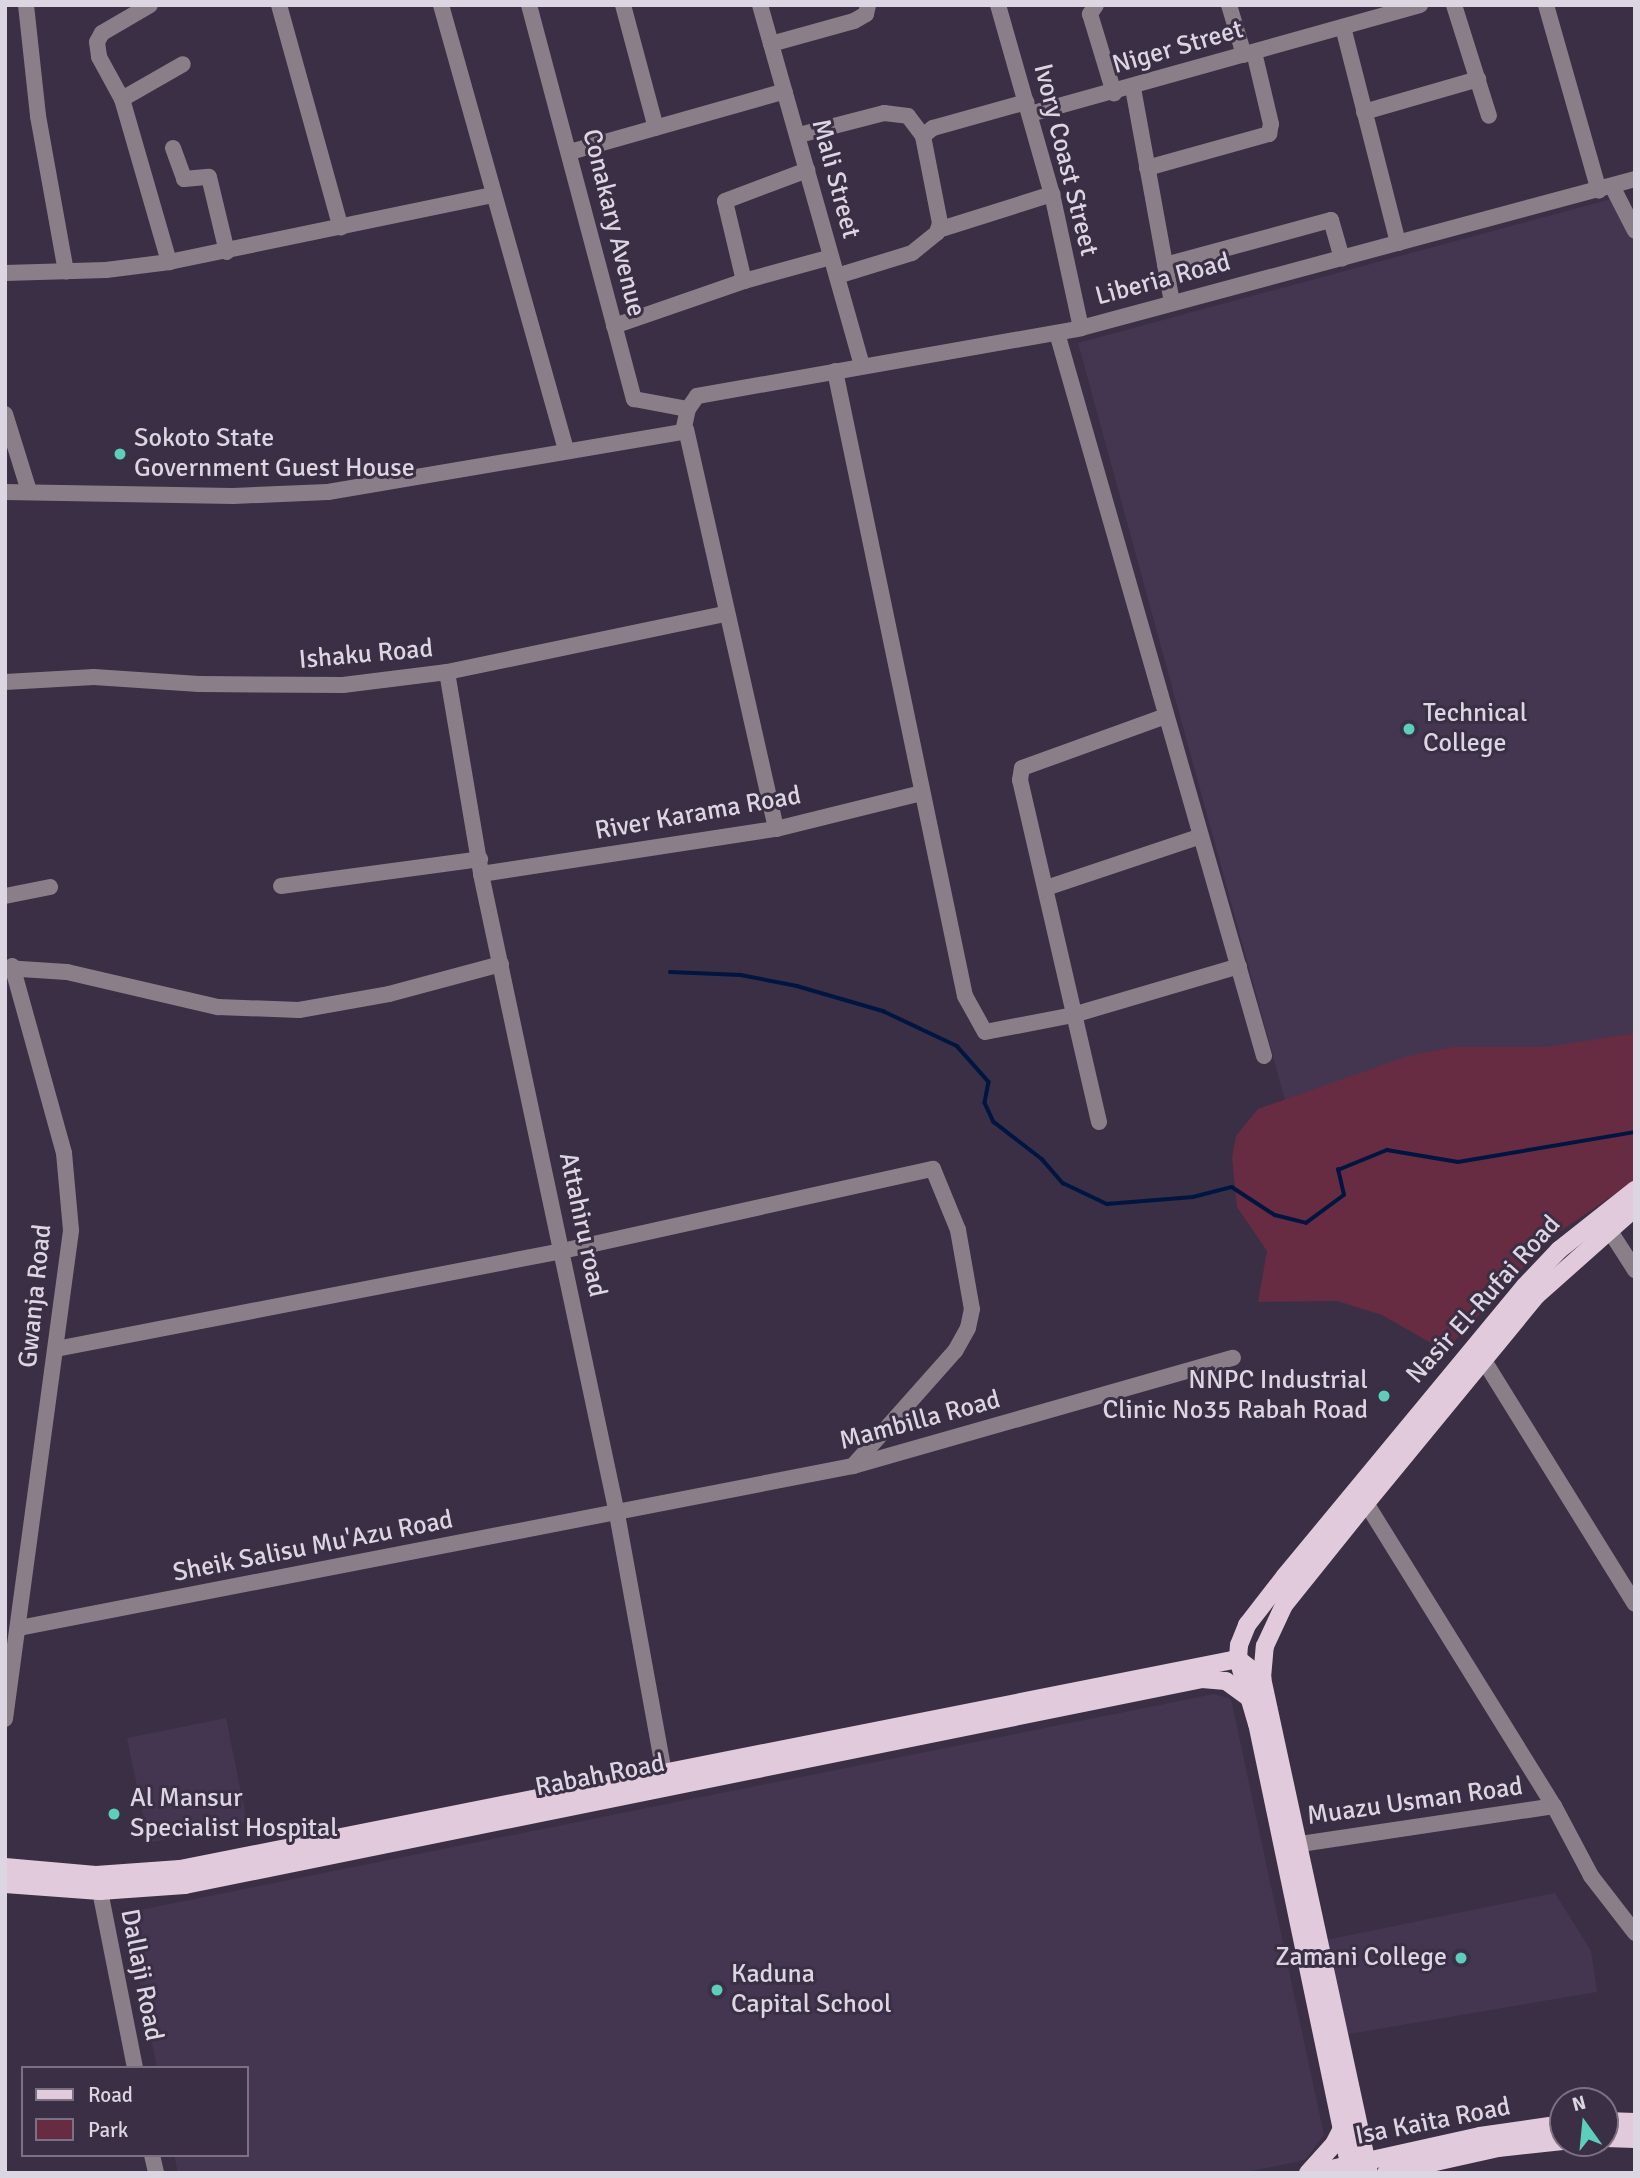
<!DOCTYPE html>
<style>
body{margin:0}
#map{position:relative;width:1640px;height:2178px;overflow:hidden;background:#3a2f44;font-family:Signika,sans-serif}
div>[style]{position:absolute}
.built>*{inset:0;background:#443651}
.green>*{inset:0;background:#672c41}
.stream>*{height:3.5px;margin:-1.75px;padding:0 1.75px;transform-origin:1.75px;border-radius:1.75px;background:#001641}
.minor>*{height:16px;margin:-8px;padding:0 8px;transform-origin:8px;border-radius:8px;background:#8a7f88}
.major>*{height:18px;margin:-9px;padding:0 9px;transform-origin:9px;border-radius:9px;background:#e1cadb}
.dots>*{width:19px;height:19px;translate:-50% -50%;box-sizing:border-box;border:4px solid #3a2f44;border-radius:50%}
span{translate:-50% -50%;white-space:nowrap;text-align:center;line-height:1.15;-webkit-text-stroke:6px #3a2f44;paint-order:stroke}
.street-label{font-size:26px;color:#dcd5e2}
.poi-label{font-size:26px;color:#dcd5e2}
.left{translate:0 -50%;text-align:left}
.right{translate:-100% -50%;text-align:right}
.frame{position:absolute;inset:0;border:7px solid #dcd5e2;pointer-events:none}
.legend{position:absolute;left:21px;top:2066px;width:228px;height:91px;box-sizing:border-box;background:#3a2f44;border:2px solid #7b7183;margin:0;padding:9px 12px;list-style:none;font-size:21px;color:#dcd5e2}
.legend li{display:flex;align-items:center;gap:14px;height:35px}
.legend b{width:35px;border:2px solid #7b7183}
.north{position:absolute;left:1549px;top:2087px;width:70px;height:70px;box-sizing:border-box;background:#3a2f44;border:2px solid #7b7183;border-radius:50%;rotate:345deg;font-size:19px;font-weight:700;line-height:28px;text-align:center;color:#dcd5e2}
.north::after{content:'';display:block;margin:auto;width:24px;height:32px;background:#5ccebb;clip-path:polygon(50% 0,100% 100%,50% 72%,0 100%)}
</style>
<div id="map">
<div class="built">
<div style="clip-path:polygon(1611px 199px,1635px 241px,1635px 1123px,1305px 1173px,1078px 343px)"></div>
<div style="clip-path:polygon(1214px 1694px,1231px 1699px,1324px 2135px,1305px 2160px,1242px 2173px,178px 2173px,174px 2155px,247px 2155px,247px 2068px,157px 2068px,125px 1913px)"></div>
<div style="clip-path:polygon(226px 1718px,247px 1822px,149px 1843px,127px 1738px)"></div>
<div style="clip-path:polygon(1555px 1893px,1591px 1951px,1597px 1992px,1343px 2035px,1326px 1940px)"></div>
</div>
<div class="green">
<div style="clip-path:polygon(1635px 1033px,1635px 1180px,1552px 1237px,1445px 1351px,1382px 1315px,1337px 1301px,1258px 1302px,1267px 1251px,1237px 1207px,1232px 1157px,1236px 1136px,1258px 1109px,1408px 1056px,1453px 1047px,1547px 1047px)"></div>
</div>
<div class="stream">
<div style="left:670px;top:972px;width:71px;rotate:2.4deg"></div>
<div style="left:741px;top:975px;width:57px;rotate:11.1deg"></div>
<div style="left:797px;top:986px;width:90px;rotate:16.2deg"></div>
<div style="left:883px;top:1011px;width:82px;rotate:25.3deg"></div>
<div style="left:957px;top:1046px;width:48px;rotate:48.4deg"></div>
<div style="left:989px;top:1082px;width:21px;rotate:101deg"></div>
<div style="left:985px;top:1103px;width:21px;rotate:65deg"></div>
<div style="left:994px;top:1122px;width:61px;rotate:37.6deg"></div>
<div style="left:1042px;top:1159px;width:32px;rotate:49deg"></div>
<div style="left:1063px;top:1183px;width:49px;rotate:25.5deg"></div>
<div style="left:1107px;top:1204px;width:86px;rotate:-4.7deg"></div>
<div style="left:1193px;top:1197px;width:40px;rotate:-14.4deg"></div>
<div style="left:1232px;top:1187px;width:51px;rotate:33.1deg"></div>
<div style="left:1275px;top:1215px;width:32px;rotate:14deg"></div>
<div style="left:1306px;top:1223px;width:47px;rotate:-36.4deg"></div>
<div style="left:1344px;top:1195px;width:26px;rotate:-103deg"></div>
<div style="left:1338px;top:1170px;width:53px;rotate:-22.2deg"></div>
<div style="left:1387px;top:1150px;width:72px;rotate:9.6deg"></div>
<div style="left:1458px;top:1162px;width:180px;rotate:-9.6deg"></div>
</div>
<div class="minor">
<div style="left:26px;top:5px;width:112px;rotate:83.8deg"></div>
<div style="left:38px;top:116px;width:158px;rotate:79.8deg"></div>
<div style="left:150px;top:5px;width:56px;rotate:149.7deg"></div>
<div style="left:102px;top:33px;width:10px;rotate:119deg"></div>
<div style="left:97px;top:42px;width:15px;rotate:82deg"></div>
<div style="left:99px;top:57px;width:48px;rotate:61.3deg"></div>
<div style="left:122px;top:99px;width:170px;rotate:73.9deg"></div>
<div style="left:279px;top:5px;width:231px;rotate:74.5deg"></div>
<div style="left:441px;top:5px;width:463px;rotate:74.3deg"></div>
<div style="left:529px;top:5px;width:408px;rotate:75.1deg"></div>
<div style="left:634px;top:399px;width:55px;rotate:10.5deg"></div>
<div style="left:623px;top:5px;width:127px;rotate:75deg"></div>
<div style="left:760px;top:5px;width:375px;rotate:74.2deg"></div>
<div style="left:998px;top:5px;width:197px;rotate:74.1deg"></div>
<div style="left:1052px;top:194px;width:137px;rotate:77.8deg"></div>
<div style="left:1096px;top:5px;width:11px;rotate:124deg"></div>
<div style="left:1090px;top:14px;width:83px;rotate:73.1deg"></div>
<div style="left:1229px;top:5px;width:52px;rotate:73.3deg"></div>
<div style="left:1454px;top:5px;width:116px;rotate:72.5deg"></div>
<div style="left:1546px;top:5px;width:193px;rotate:74.1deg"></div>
<div style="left:1343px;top:27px;width:223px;rotate:75.7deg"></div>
<div style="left:771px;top:44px;width:86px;rotate:-15.5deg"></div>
<div style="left:854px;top:21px;width:14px;rotate:-30deg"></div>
<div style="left:866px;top:14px;width:9px;rotate:-77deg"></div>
<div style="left:1133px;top:88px;width:218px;rotate:79.7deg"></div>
<div style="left:122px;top:99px;width:70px;rotate:-29.8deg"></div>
<div style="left:1364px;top:112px;width:119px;rotate:-16.1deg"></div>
<div style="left:1030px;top:114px;width:405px;rotate:-15.6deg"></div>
<div style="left:799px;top:135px;width:88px;rotate:-14.5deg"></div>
<div style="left:884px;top:113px;width:24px;rotate:7deg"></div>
<div style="left:908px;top:116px;width:25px;rotate:53deg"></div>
<div style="left:173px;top:148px;width:33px;rotate:70deg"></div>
<div style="left:184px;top:179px;width:25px;rotate:-5deg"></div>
<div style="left:209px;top:177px;width:77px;rotate:76.5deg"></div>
<div style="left:570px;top:152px;width:223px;rotate:-15.8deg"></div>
<div style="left:1147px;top:168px;width:127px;rotate:-15.6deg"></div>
<div style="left:1269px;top:134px;width:10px;rotate:-79deg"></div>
<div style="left:1271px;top:124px;width:74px;rotate:-103.3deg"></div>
<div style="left:1613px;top:188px;width:48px;rotate:62.9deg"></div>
<div style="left:938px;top:230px;width:120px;rotate:-17.5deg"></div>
<div style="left:1165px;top:265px;width:172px;rotate:-15.2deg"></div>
<div style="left:1331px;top:220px;width:40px;rotate:74deg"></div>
<div style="left:5px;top:273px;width:101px;rotate:-1.7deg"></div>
<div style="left:106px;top:270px;width:64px;rotate:-7.2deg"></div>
<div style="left:169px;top:262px;width:331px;rotate:-11.7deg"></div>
<div style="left:837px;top:276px;width:78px;rotate:-17deg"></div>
<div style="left:912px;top:253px;width:32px;rotate:-39deg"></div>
<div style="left:937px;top:233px;width:10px;rotate:-73deg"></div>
<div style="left:940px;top:223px;width:89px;rotate:-101.1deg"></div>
<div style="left:923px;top:136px;width:13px;rotate:-39deg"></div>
<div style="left:933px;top:128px;width:97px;rotate:-15.6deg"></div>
<div style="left:744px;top:281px;width:82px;rotate:-103.4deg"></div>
<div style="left:725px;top:201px;width:88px;rotate:-20.7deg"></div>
<div style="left:614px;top:326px;width:138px;rotate:-19.1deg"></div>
<div style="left:744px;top:281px;width:90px;rotate:-15.4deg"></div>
<div style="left:1057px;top:333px;width:752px;rotate:74.02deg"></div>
<div style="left:835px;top:371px;width:638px;rotate:78.25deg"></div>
<div style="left:965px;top:996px;width:41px;rotate:60.9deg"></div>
<div style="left:985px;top:1032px;width:90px;rotate:-10.9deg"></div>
<div style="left:1073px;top:1015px;width:173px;rotate:-16.4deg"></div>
<div style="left:5px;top:414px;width:81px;rotate:72.7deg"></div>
<div style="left:686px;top:429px;width:410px;rotate:77.3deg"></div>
<div style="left:5px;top:492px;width:228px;rotate:1deg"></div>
<div style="left:233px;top:496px;width:95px;rotate:-2.4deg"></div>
<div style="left:328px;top:492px;width:360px;rotate:-9.6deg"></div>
<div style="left:683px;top:432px;width:24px;rotate:-78deg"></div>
<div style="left:688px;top:409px;width:16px;rotate:-55deg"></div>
<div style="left:697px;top:396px;width:390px;rotate:-10deg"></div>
<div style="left:1081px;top:328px;width:574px;rotate:-15.05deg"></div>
<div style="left:447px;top:672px;width:205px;rotate:80.4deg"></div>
<div style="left:481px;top:874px;width:654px;rotate:78deg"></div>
<div style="left:617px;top:1514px;width:273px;rotate:79.7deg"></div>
<div style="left:5px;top:682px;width:89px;rotate:-3.2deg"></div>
<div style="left:94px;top:677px;width:105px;rotate:3.8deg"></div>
<div style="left:199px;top:684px;width:144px;rotate:0.4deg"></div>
<div style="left:343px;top:685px;width:105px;rotate:-7.1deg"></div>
<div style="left:447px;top:672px;width:284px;rotate:-11.8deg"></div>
<div style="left:481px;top:874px;width:298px;rotate:-8.7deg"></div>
<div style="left:776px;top:829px;width:150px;rotate:-13.9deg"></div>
<div style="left:281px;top:886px;width:201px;rotate:-7.7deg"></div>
<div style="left:1046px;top:888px;width:163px;rotate:-18.5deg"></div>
<div style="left:5px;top:896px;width:46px;rotate:-11.3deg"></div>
<div style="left:5px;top:968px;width:62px;rotate:3.7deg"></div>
<div style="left:67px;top:972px;width:155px;rotate:13.1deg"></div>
<div style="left:218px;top:1007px;width:81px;rotate:2.1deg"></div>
<div style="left:299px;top:1010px;width:91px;rotate:-10.1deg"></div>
<div style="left:389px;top:994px;width:116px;rotate:-15deg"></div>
<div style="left:1099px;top:1122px;width:351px;rotate:-103deg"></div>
<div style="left:1020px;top:780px;width:12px;rotate:-81deg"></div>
<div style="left:1022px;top:768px;width:153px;rotate:-19.9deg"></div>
<div style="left:1608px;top:1228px;width:50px;rotate:57.3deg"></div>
<div style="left:56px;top:1349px;width:515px;rotate:-10.96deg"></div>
<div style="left:562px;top:1251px;width:380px;rotate:-12.5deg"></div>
<div style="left:933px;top:1169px;width:66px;rotate:67.7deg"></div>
<div style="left:958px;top:1230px;width:80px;rotate:80deg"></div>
<div style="left:972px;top:1309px;width:19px;rotate:102deg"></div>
<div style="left:968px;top:1328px;width:26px;rotate:119deg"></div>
<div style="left:955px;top:1351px;width:154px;rotate:131.6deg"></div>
<div style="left:1483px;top:1359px;width:288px;rotate:58.2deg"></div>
<div style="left:1366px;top:1503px;width:357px;rotate:58.2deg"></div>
<div style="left:1554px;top:1806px;width:79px;rotate:62.1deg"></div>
<div style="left:1591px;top:1876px;width:72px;rotate:52.3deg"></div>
<div style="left:19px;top:1628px;width:850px;rotate:-10.99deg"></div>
<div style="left:853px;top:1466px;width:395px;rotate:-15.9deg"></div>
<div style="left:5px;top:1719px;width:493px;rotate:-82.3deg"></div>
<div style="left:71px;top:1230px;width:77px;rotate:-95.2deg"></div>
<div style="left:64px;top:1153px;width:194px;rotate:-105.5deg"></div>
<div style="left:1287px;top:1846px;width:270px;rotate:-8.5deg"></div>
<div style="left:100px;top:1891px;width:180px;rotate:78.8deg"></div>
<div style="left:152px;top:2155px;width:18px;rotate:77deg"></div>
</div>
<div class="major">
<div style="left:1262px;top:1678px;width:32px;rotate:-85deg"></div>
<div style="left:1265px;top:1646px;width:45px;rotate:-65.1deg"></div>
<div style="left:1284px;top:1605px;width:131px;rotate:-51.2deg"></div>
<div style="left:1366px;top:1503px;width:269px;rotate:-50.6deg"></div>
<div style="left:1537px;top:1295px;width:131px;rotate:-41.6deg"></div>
<div style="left:5px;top:1867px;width:91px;rotate:5deg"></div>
<div style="left:96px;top:1875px;width:84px;rotate:-4.1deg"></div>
<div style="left:180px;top:1869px;width:1079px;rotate:-11.23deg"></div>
<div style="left:1238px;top:1659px;width:31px;rotate:38deg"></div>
<div style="left:1262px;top:1678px;width:506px;rotate:77.8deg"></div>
<div style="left:5px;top:1884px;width:95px;rotate:4.2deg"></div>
<div style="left:100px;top:1891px;width:85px;rotate:-4deg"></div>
<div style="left:185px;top:1885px;width:1038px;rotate:-11.45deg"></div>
<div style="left:1202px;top:1679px;width:24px;rotate:5deg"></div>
<div style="left:1226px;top:1681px;width:31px;rotate:36deg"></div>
<div style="left:1605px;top:2121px;width:30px;rotate:2deg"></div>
<div style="left:1605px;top:2138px;width:30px;rotate:2deg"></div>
<div style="left:1308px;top:2173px;width:39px;rotate:-48deg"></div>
<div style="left:1334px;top:2144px;width:18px;rotate:-63deg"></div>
<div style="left:1313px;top:2173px;width:171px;rotate:-12.5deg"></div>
<div style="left:1480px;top:2136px;width:84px;rotate:-8.2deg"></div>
<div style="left:1351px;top:2173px;width:459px;rotate:-101.8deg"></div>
<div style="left:1257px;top:1724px;width:68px;rotate:-106.3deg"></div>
<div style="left:1238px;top:1659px;width:14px;rotate:-86deg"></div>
<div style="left:1239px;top:1645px;width:22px;rotate:-68deg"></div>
<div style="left:1247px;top:1625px;width:62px;rotate:-52.2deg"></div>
<div style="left:1285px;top:1576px;width:376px;rotate:-50.4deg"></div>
<div style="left:1525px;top:1286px;width:50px;rotate:-46.6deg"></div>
<div style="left:1559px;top:1250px;width:97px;rotate:-38.3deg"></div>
<div style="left:1386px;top:2173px;width:115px;rotate:-12.6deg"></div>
<div style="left:1498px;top:2148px;width:65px;rotate:-6.1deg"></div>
</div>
<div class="dots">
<div style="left:120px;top:454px;background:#5ccebb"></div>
<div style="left:1409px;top:729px;background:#5ccebb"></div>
<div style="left:1384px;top:1396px;background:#5ccebb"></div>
<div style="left:114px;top:1814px;background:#5ccebb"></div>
<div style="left:1461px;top:1958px;background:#5ccebb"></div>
<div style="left:717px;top:1990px;background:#5ccebb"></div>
</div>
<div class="street-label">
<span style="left:1178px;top:48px;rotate:-16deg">Niger Street</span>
<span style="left:1065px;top:160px;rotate:76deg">Ivory Coast Street</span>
<span style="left:835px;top:179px;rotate:75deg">Mali Street</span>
<span style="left:613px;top:223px;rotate:76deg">Conakary Avenue</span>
<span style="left:1163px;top:280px;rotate:-15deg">Liberia Road</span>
<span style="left:366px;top:655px;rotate:-5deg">Ishaku Road</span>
<span style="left:698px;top:814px;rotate:-10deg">River Karama Road</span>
<span style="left:582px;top:1225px;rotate:78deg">Attahiru road</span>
<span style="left:36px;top:1296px;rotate:-84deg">Gwanja Road</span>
<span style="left:1484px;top:1300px;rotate:-48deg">Nasir El-Rufai Road</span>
<span style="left:920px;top:1421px;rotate:-15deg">Mambilla Road</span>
<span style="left:313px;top:1547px;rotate:-11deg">Sheik Salisu Mu'Azu Road</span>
<span style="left:600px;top:1776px;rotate:-11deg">Rabah Road</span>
<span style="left:1415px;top:1802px;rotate:-8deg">Muazu Usman Road</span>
<span style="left:141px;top:1975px;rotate:79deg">Dallaji Road</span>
<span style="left:1433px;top:2122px;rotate:-11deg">Isa Kaita Road</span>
</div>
<div class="poi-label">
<span class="left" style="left:134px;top:454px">Sokoto State<br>Government Guest House</span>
<span class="left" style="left:1423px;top:729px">Technical<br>College</span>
<span class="right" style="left:1368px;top:1396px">NNPC Industrial<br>Clinic No35 Rabah Road</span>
<span class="left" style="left:130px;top:1814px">Al Mansur<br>Specialist Hospital</span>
<span class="right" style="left:1447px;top:1958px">Zamani College</span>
<span class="left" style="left:731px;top:1990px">Kaduna<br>Capital School</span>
</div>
<div class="frame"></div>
<ul class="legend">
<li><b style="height:9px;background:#e1cadb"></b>Road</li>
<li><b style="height:19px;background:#672c41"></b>Park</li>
</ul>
<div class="north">N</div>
</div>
